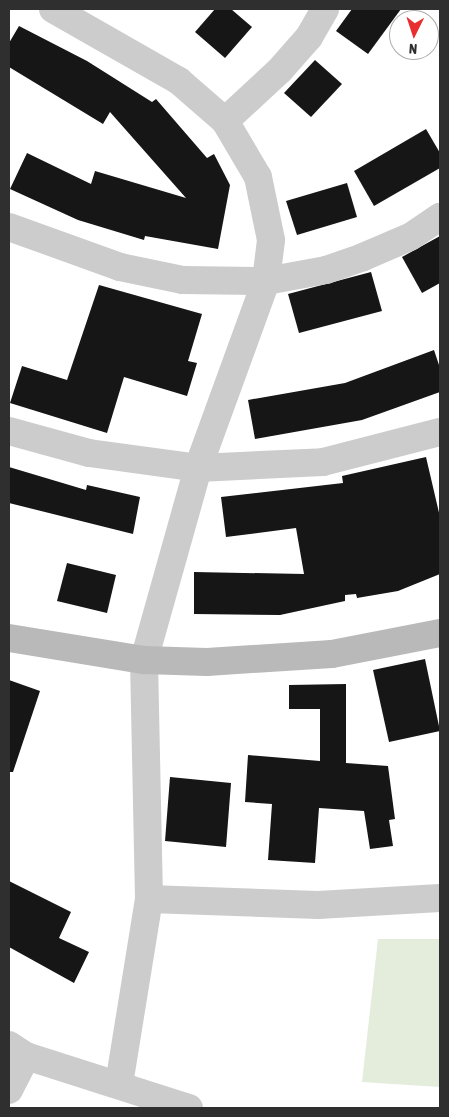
<!DOCTYPE html>
<style>
body{margin:0}
#map{position:relative;width:449px;height:1117px;overflow:hidden;background:#fff;font-family:"Asap Condensed",sans-serif}
div>[style]{position:absolute}
.green>*{inset:0;background:#e4ecdc}
.building>*{inset:0;background:#161616}
.street>*{height:28px;margin:-14px;padding:0 14px;transform-origin:14px;border-radius:14px;background:#ccc}
.secondary>*{height:28px;margin:-14px;padding:0 14px;transform-origin:14px;border-radius:14px;background:#b9b9b9}
span{translate:-50% -50%;white-space:nowrap;text-align:center;line-height:1.15;-webkit-text-stroke:5px #fff;paint-order:stroke}
.frame{position:absolute;inset:0;border:10px solid #2f2f2f;pointer-events:none}
.north{position:absolute;left:389px;top:10px;width:50px;height:50px;box-sizing:border-box;background:#fff;border:1px solid #acacac;border-radius:50%;rotate:184deg;font-size:14px;font-weight:700;line-height:20px;text-align:center;color:#2f2f2f}
.north::after{content:'';display:block;margin:auto;width:18px;height:22px;background:#e92e2f;clip-path:polygon(50% 0,100% 100%,50% 72%,0 100%)}
</style>
<div id="map">
<div class="green">
<div style="clip-path:polygon(378px 939px,440px 939px,440px 1087px,362px 1082px)"></div>
</div>
<div class="building">
<div style="clip-path:polygon(215px 9px,231px 9px,252px 27px,225px 58px,195px 32px)"></div>
<div style="clip-path:polygon(352px 9px,401px 9px,368px 54px,336px 31px)"></div>
<div style="clip-path:polygon(19px 26px,87px 61px,152px 102px,156px 99px,207px 158px,214px 154px,230px 185px,218px 249px,145px 236px,144px 240px,78px 220px,10px 189px,27px 153px,91px 184px,95px 171px,186px 198px,110px 112px,103px 124px,9px 67px,9px 43px)"></div>
<div style="clip-path:polygon(315px 60px,342px 84px,311px 117px,284px 93px)"></div>
<div style="clip-path:polygon(426px 129px,440px 153px,440px 168px,374px 206px,354px 171px)"></div>
<div style="clip-path:polygon(347px 183px,357px 217px,297px 235px,286px 201px)"></div>
<div style="clip-path:polygon(440px 236px,440px 283px,422px 293px,402px 257px)"></div>
<div style="clip-path:polygon(371px 272px,382px 311px,299px 333px,288px 294px)"></div>
<div style="clip-path:polygon(99px 285px,202px 314px,188px 361px,197px 363px,187px 396px,124px 377px,107px 433px,10px 403px,22px 366px,67px 380px)"></div>
<div style="clip-path:polygon(434px 350px,440px 368px,440px 392px,362px 420px,255px 439px,248px 400px,345px 383px)"></div>
<div style="clip-path:polygon(426px 457px,440px 517px,440px 574px,398px 591px,357px 598px,356px 594px,345px 595px,345px 601px,280px 615px,194px 614px,194px 572px,304px 574px,296px 528px,226px 537px,221px 497px,343px 483px,342px 476px)"></div>
<div style="clip-path:polygon(9px 467px,86px 490px,87px 485px,140px 497px,133px 534px,9px 503px)"></div>
<div style="clip-path:polygon(67px 563px,116px 575px,107px 613px,57px 601px)"></div>
<div style="clip-path:polygon(425px 659px,440px 731px,389px 742px,373px 670px)"></div>
<div style="clip-path:polygon(9px 680px,40px 691px,13px 772px,9px 772px)"></div>
<div style="clip-path:polygon(346px 684px,346px 763px,388px 766px,395px 819px,389px 820px,393px 846px,370px 849px,364px 811px,319px 808px,315px 863px,268px 860px,272px 804px,245px 802px,248px 755px,320px 761px,320px 709px,289px 709px,289px 685px)"></div>
<div style="clip-path:polygon(170px 777px,231px 783px,226px 847px,165px 841px)"></div>
<div style="clip-path:polygon(9px 881px,71px 912px,59px 938px,89px 952px,74px 983px,9px 947px)"></div>
</div>
<div class="street">
<div style="left:53px;top:9px;width:145px;rotate:29.7deg"></div>
<div style="left:179px;top:81px;width:61px;rotate:41deg"></div>
<div style="left:225px;top:121px;width:65px;rotate:59.5deg"></div>
<div style="left:258px;top:177px;width:64px;rotate:78.3deg"></div>
<div style="left:271px;top:240px;width:41px;rotate:97deg"></div>
<div style="left:266px;top:281px;width:199px;rotate:110deg"></div>
<div style="left:198px;top:468px;width:199px;rotate:105.7deg"></div>
<div style="left:144px;top:660px;width:239px;rotate:88.8deg"></div>
<div style="left:149px;top:899px;width:188px;rotate:99.2deg"></div>
<div style="left:225px;top:121px;width:75px;rotate:-42.8deg"></div>
<div style="left:280px;top:70px;width:44px;rotate:-48.7deg"></div>
<div style="left:309px;top:37px;width:32px;rotate:-60deg"></div>
<div style="left:9px;top:227px;width:118px;rotate:19.8deg"></div>
<div style="left:120px;top:267px;width:64px;rotate:11.7deg"></div>
<div style="left:183px;top:280px;width:83px;rotate:0.7deg"></div>
<div style="left:266px;top:281px;width:61px;rotate:-10.4deg"></div>
<div style="left:326px;top:270px;width:39px;rotate:-19deg"></div>
<div style="left:363px;top:257px;width:51px;rotate:-23.1deg"></div>
<div style="left:410px;top:237px;width:36px;rotate:-34deg"></div>
<div style="left:9px;top:431px;width:83px;rotate:15.4deg"></div>
<div style="left:89px;top:453px;width:110px;rotate:7.8deg"></div>
<div style="left:198px;top:468px;width:125px;rotate:-2.7deg"></div>
<div style="left:323px;top:462px;width:121px;rotate:-14.4deg"></div>
<div style="left:149px;top:899px;width:169px;rotate:2deg"></div>
<div style="left:318px;top:905px;width:122px;rotate:-3.3deg"></div>
<div style="left:9px;top:1045px;width:20px;rotate:33deg"></div>
<div style="left:26px;top:1056px;width:171px;rotate:17.7deg"></div>
<div style="left:9px;top:1090px;width:38px;rotate:-63deg"></div>
</div>
<div class="secondary">
<div style="left:9px;top:638px;width:137px;rotate:9.3deg"></div>
<div style="left:144px;top:660px;width:63px;rotate:1.8deg"></div>
<div style="left:207px;top:662px;width:125px;rotate:-3.7deg"></div>
<div style="left:332px;top:654px;width:110px;rotate:-11deg"></div>
</div>
<div class="frame"></div>
<div class="north">N</div>
</div>
